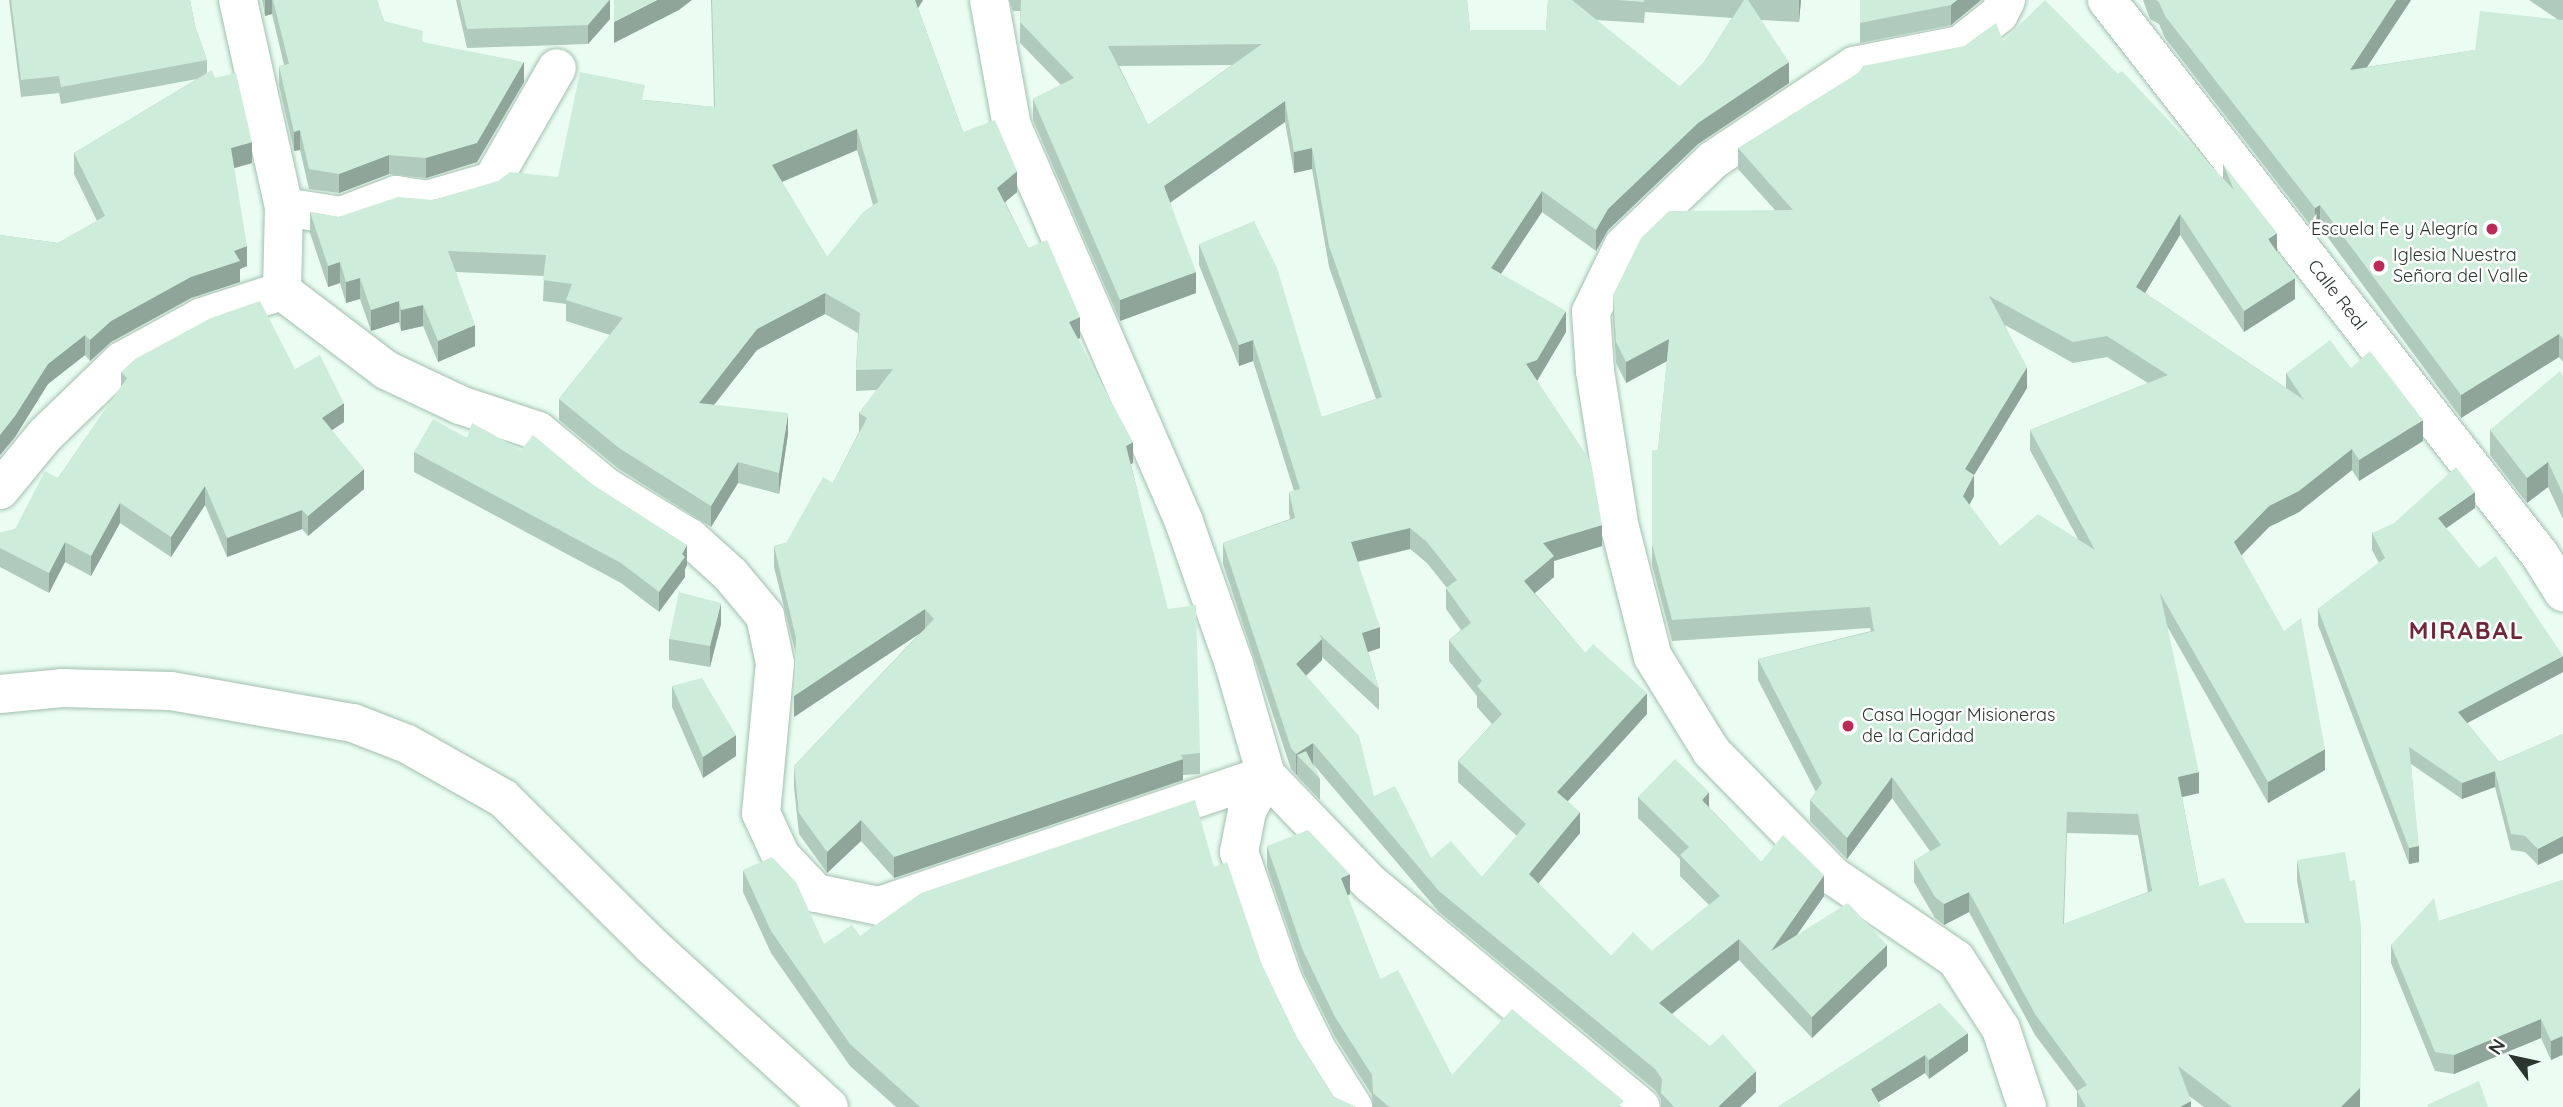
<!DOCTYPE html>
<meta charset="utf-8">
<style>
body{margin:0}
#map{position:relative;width:2563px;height:1107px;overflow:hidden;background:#ebfdf2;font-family:Quicksand,sans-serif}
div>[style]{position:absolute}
.roads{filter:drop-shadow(0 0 2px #a2c0ae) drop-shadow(0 0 2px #a2c0ae)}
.minor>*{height:38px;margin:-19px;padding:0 19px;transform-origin:19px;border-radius:19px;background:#fff}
.wall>*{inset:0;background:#b0cbbb}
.shaded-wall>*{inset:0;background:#90a599}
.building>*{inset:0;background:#cdecda}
.dots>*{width:19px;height:19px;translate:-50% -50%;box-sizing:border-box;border:4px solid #fff;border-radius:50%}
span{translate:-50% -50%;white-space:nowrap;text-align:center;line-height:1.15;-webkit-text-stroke:5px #fff;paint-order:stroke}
.poi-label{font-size:18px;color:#2a362f}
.right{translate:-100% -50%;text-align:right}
.left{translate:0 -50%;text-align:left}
.street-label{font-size:18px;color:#2a362f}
.district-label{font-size:24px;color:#6e2839;font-weight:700;letter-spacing:2px}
.north{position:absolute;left:2479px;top:1023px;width:70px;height:70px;-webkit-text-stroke:5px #fff;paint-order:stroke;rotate:303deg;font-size:19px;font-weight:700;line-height:28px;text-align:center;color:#2a362f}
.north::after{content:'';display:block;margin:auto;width:24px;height:32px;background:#2a362f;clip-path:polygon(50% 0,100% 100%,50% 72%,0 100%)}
</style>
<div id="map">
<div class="roads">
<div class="minor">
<div style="left:238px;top:0;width:212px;rotate:77.5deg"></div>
<div style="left:284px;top:207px;width:84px;rotate:91.4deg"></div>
<div style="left:989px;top:0;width:128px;rotate:79.7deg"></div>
<div style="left:1012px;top:126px;width:432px;rotate:66.5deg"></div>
<div style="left:1184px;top:522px;width:151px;rotate:70.6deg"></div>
<div style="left:1234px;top:664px;width:116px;rotate:73.9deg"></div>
<div style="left:1266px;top:775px;width:41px;rotate:117.8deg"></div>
<div style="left:1247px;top:811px;width:42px;rotate:101deg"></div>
<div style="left:1239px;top:852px;width:135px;rotate:71deg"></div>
<div style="left:1283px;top:980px;width:76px;rotate:64.1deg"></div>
<div style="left:1316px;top:1048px;width:70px;rotate:57.9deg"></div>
<div style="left:2006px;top:0;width:16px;rotate:117deg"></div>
<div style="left:1999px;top:14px;width:50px;rotate:141.5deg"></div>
<div style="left:1960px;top:45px;width:108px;rotate:168.8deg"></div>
<div style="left:1854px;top:66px;width:169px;rotate:146.3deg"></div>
<div style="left:1713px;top:160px;width:124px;rotate:136.3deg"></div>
<div style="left:1623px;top:246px;width:73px;rotate:115.9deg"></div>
<div style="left:1591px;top:312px;width:59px;rotate:86.1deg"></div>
<div style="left:1595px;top:371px;width:159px;rotate:81deg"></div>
<div style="left:1620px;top:528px;width:133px;rotate:75.7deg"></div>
<div style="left:1653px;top:657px;width:110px;rotate:58.3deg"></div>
<div style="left:1711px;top:751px;width:175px;rotate:45.7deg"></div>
<div style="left:1833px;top:876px;width:148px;rotate:34deg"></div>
<div style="left:1956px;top:959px;width:83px;rotate:57.3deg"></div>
<div style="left:2001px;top:1029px;width:82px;rotate:71.6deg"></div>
<div style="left:2107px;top:0;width:704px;rotate:52.04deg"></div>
<div style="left:2540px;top:555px;width:44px;rotate:58.1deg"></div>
<div style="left:284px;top:207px;width:58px;rotate:9deg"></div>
<div style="left:341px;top:216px;width:59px;rotate:-20.9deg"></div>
<div style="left:396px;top:195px;width:31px;rotate:9deg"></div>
<div style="left:427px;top:200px;width:68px;rotate:-16.3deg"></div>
<div style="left:492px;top:181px;width:130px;rotate:-60.1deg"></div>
<div style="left:0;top:490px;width:71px;rotate:-50.7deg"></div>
<div style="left:45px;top:435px;width:107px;rotate:-43.9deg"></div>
<div style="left:122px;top:361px;width:91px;rotate:-28.8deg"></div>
<div style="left:202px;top:317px;width:84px;rotate:-18deg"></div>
<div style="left:282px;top:291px;width:131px;rotate:37.2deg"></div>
<div style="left:386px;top:370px;width:82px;rotate:25.3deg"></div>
<div style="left:460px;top:405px;width:82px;rotate:18.4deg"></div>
<div style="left:538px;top:431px;width:88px;rotate:39.5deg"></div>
<div style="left:606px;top:487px;width:98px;rotate:31.3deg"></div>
<div style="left:690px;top:538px;width:54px;rotate:42deg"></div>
<div style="left:730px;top:574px;width:55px;rotate:50.2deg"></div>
<div style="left:765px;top:616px;width:48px;rotate:78deg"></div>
<div style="left:775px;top:663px;width:151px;rotate:95.3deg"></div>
<div style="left:761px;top:813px;width:47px;rotate:65.1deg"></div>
<div style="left:781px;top:856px;width:51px;rotate:46.6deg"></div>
<div style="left:816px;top:893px;width:64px;rotate:11.7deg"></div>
<div style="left:879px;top:906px;width:409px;rotate:-18.7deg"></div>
<div style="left:1266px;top:775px;width:151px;rotate:46.1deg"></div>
<div style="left:1371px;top:884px;width:350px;rotate:39.6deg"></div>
<div style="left:0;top:694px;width:62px;rotate:-5.5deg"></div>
<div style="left:62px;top:688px;width:109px;rotate:1.6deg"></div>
<div style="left:171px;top:691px;width:185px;rotate:10deg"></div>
<div style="left:353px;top:723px;width:58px;rotate:21.3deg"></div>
<div style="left:407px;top:744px;width:110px;rotate:29.4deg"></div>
<div style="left:503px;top:798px;width:210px;rotate:44.8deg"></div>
<div style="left:652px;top:946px;width:239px;rotate:42.3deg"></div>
</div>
</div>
<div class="wall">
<div style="clip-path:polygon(9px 0,190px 0,195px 26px,207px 60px,207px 73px,252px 163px,234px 168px,247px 266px,240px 269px,240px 282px,191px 298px,111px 342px,90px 361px,85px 355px,48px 384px,15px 437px,0 455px,0 235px,58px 243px,97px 221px,74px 174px,74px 153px,197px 79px,61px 104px,59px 93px,21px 97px)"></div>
<div style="clip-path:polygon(262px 0,377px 0,384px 21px,423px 42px,524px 82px,477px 162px,426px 178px,389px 174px,339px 193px,309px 189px,300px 150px,294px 151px,279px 85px,279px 66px,284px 65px,272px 14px,265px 16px)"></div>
<div style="clip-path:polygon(456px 0,610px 0,610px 19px,588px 44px,467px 48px)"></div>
<div style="clip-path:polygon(evenodd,711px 0,923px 0,918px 8px,963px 132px,1017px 192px,1005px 202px,1028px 248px,1080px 338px,1078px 339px,1133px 463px,1131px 464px,1200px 753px,1200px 774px,1183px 775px,1183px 780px,894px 878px,861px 841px,827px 873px,799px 834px,794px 787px,794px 766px,921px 632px,794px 717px,796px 655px,774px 567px,774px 546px,786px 543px,833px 483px,859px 432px,859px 413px,877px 390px,856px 391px,856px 370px,858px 333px,825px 314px,757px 350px,714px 405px,788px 434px,779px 494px,738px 483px,711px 527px,619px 469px,559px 420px,559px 399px,610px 335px,566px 321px,566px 304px,543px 301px,544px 276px,456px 272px,475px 346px,438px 362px,423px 326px,401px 331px,399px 322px,371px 331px,360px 299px,346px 303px,340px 283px,328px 287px,310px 233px,310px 212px,338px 217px,558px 177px,645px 100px,714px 107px,711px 0,857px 150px,873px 205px,827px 257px,782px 182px,857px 150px)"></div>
<div style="clip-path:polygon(evenodd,1009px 0,1467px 0,1470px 30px,1546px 30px,1548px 0,1801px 0,1799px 22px,1761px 20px,1789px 83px,1698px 144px,1608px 230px,1596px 251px,1542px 212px,1501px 274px,1566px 332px,1537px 381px,1602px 546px,1554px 561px,1554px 577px,1535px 593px,1585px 653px,1647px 714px,1568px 801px,1580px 833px,1538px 883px,1611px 956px,1652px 951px,1709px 905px,1680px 876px,1680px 859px,1638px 818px,1638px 797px,1709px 807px,1761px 862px,1824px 896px,1797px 935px,1887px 966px,1812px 1038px,1739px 960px,1672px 1014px,1756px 1092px,1740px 1107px,1661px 1107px,1661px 1099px,1655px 1090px,1439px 912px,1313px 764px,1320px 779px,1320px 800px,1297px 776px,1297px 774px,1296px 775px,1291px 769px,1223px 564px,1223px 543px,1290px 519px,1289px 513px,1289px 492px,1294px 491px,1253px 361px,1239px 366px,1199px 265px,1199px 244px,1322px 417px,1376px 399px,1329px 267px,1312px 169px,1294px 173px,1285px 122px,1170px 202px,1196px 293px,1120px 321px,1033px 120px,1033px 99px,1061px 85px,1020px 43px,1020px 11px,1013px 11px,1009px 0,1645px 12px,1732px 18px,1704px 62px,1680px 87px,1596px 20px,1644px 23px,1645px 12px,1009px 0,1232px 65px,1148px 125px,1119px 66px,1232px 65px,1009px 0,1410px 549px,1427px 563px,1447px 588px,1446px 588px,1446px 609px,1461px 630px,1449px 640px,1449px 661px,1477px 696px,1477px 707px,1492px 724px,1458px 761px,1458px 782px,1517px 836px,1482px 877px,1431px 858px,1374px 796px,1306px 676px,1322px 660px,1322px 657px,1379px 710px,1379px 689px,1368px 652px,1380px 648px,1358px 562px,1410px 549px)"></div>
<div style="clip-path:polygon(1860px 0,1981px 0,1951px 25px,1860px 43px)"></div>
<div style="clip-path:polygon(2143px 0,2411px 0,2367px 67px,2475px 50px,2557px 19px,2529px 0,2563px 0,2563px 362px,2559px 357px,2461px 418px,2320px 227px,2315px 231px,2165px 38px,2159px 24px,2150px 19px)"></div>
<div style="clip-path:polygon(evenodd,2003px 41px,2223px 179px,2223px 164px,2277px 253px,2295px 299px,2244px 332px,2180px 235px,2145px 293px,2286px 388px,2286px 373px,2351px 368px,2423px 441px,2359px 481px,2352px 470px,2299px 512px,2269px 527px,2241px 555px,2325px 770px,2268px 803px,2167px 626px,2199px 793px,2182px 797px,2199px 886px,2245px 923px,2305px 923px,2297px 881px,2297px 860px,2360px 1107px,2204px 1107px,2189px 1096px,2191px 1107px,2077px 1107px,2077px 1091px,2035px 1035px,1969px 912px,1944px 925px,1935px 918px,1914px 882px,1914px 861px,1930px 851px,1892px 798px,1847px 859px,1810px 821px,1810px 800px,1816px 792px,1758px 680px,1758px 659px,1871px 631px,1870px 628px,1672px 641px,1652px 565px,1652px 450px,1658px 450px,1667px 361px,1626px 383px,1616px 363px,1613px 316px,1613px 295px,1775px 210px,1738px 169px,1738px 148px,2003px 41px,2005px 325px,2073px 363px,2107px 357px,2148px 383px,2030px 430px,2030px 450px,2078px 539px,2000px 546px,1969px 505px,1974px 496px,1974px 475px,2027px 388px,2005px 325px,2003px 41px,2067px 833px,2138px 835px,2148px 892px,2064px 924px,2067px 833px)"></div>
<div style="clip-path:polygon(295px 369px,344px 422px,332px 430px,364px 489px,308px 536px,302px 529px,227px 557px,205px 505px,171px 557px,120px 523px,91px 576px,65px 562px,49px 593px,0 567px,0 533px,15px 529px,58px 478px,121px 387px,121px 372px)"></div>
<div style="clip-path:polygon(2563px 376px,2563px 519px,2548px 487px,2527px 503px,2490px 455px,2490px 430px)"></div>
<div style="clip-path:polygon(467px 438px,521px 450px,687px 565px,685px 569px,685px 577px,659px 612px,621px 583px,414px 472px,414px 452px)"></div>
<div style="clip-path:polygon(2475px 508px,2446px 528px,2563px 672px,2467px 723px,2499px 762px,2563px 734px,2563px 853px,2538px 865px,2525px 852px,2511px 850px,2495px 787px,2462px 799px,2411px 764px,2419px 862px,2409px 864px,2318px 625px,2318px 609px,2379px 563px,2372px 550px,2372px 533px)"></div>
<div style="clip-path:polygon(721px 624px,710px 667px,669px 660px,669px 639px)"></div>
<div style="clip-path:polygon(672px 686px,736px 756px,703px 778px,672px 707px)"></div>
<div style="clip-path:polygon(1267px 846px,1350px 894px,1347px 896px,1380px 979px,1452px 1075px,1624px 1107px,1373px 1107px,1372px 1095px,1335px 1037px,1303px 972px,1267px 867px)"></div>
<div style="clip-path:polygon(1214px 867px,1297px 1038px,1334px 1097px,1356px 1107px,896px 1107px,850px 1066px,771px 953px,743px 892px,743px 870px,824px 944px)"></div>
<div style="clip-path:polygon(2563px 880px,2563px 1056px,2562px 1055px,2551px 1060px,2541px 1038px,2454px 1074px,2435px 1071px,2391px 963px,2391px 945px,2439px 921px)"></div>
<div style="clip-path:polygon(1940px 1003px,1968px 1051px,1929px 1079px,1925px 1073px,1878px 1102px,1778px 1107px)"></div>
</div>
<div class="shaded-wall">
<div style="clip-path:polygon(265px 0,272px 0,272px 14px,265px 16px)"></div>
<div style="clip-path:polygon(610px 0,610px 19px,588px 44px,588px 25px)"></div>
<div style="clip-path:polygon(657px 0,692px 0,679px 10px,614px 43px,614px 22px)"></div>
<div style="clip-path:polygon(913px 0,923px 0,913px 16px)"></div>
<div style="clip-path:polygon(1799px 0,1801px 0,1799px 22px)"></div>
<div style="clip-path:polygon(1957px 0,1981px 0,1951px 25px,1951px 5px)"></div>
<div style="clip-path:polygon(2396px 0,2411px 0,2350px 93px,2350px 70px)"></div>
<div style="clip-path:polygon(524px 62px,524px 82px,477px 162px,426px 178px,426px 158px)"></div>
<div style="clip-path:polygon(1789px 62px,1789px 83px,1698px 144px,1608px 230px,1596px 251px,1596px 230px,1608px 209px,1698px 123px)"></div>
<div style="clip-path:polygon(1285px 101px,1285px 122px,1164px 207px,1164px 186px)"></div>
<div style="clip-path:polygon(857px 129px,857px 150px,772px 186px,772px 165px)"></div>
<div style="clip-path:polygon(300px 130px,300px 150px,294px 151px,294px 132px)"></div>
<div style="clip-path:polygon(252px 142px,252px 163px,231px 169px,231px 148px)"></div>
<div style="clip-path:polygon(1312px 148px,1312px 169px,1294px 173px,1294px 152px)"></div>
<div style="clip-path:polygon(389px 155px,389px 174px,339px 193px,339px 174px)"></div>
<div style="clip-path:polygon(1017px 171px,1017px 192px,997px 209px,997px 188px)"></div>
<div style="clip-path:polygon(1542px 191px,1542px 212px,1491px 289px,1491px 268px)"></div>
<div style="clip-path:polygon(2320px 205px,2320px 227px,2315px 231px,2315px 208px)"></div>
<div style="clip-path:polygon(2180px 214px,2180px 235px,2136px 308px,2136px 287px)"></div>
<div style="clip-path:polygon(2277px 233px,2277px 254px,2268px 239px)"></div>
<div style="clip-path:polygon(247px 246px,247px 266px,240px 269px,240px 282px,191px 298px,111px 342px,90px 361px,90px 340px,111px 321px,234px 251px)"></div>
<div style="clip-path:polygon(340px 262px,340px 283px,328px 287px,328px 266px)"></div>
<div style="clip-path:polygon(1196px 272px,1196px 293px,1120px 321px,1120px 300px)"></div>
<div style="clip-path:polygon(360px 278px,360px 299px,346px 303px,346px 282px)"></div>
<div style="clip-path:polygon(2295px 278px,2295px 299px,2244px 332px,2244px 311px)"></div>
<div style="clip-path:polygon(825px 293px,825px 314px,757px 350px,699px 424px,699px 403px,757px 329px)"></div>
<div style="clip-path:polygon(399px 301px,399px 322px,371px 331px,371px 310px)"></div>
<div style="clip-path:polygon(423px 305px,423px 326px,401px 331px,401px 310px)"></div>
<div style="clip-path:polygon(1566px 311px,1566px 332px,1537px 381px,1526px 364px)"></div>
<div style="clip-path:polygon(1080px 317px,1080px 338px,1069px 343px,1069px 322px)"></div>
<div style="clip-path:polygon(475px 325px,475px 346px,438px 362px,438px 341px)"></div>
<div style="clip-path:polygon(2559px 334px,2559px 357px,2461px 418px,2461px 395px)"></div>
<div style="clip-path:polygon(85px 335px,85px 355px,48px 384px,15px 437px,0 455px,0 435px,48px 364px)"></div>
<div style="clip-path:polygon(1669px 339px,1669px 360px,1626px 383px,1626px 362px)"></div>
<div style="clip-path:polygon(1253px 340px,1253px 361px,1239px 366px,1239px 345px)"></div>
<div style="clip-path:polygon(2027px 367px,2027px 388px,1965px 490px,1965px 469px)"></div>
<div style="clip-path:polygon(344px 403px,344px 422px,322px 437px,322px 418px)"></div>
<div style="clip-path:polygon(788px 413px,788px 434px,779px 494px,779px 473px)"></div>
<div style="clip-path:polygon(2423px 420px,2423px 441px,2359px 481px,2359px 460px)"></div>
<div style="clip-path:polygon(1133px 442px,1133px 463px,1126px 467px,1126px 446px)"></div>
<div style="clip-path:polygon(2352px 449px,2352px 470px,2299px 512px,2269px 527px,2234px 563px,2234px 542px,2269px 506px)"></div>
<div style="clip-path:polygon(738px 462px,738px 483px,711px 527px,711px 506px)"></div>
<div style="clip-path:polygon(2548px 462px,2548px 487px,2527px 503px,2527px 478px)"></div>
<div style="clip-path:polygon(364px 469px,364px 489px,308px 536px,308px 516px)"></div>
<div style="clip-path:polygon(1974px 475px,1974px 496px,1963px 517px,1963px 496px)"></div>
<div style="clip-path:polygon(205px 486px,205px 505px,171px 557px,171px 537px)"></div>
<div style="clip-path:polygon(2475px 492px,2475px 508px,2438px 534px,2438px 518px)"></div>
<div style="clip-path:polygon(120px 503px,120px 523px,91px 576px,91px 556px)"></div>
<div style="clip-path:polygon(302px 510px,302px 529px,227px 557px,227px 538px)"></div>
<div style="clip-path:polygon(1602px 525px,1602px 546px,1554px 561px,1554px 577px,1524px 602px,1524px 581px,1543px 543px)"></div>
<div style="clip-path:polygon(1410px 528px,1410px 549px,1351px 563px,1351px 542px)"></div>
<div style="clip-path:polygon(65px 542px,65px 562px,49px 593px,49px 573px)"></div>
<div style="clip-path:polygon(687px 545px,687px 565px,685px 569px,685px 577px,659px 612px,659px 592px)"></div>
<div style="clip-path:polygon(721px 603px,721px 624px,710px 667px,710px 646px)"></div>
<div style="clip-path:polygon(925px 609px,925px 630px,794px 717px,794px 696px)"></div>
<div style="clip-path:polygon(1380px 627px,1380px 648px,1362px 654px,1362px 633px)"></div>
<div style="clip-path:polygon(1322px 639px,1322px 660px,1296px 685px,1296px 664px)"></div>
<div style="clip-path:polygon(2563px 656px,2563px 672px,2458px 728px,2458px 712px)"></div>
<div style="clip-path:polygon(1647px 693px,1647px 714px,1557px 813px,1557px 792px)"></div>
<div style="clip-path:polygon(736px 735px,736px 756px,703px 778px,703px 757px)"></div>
<div style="clip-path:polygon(1313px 743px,1313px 764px,1297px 755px,1297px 774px,1296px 775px,1296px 754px)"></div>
<div style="clip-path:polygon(2325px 749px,2325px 770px,2268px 803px,2268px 782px)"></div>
<div style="clip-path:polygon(1183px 759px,1183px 780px,894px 878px,894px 857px)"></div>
<div style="clip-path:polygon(2495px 771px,2495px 787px,2462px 799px,2462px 783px)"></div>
<div style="clip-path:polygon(2199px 772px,2199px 793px,2178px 798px,2178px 777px)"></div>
<div style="clip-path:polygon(1892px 777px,1892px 798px,1847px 859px,1847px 838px)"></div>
<div style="clip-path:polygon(1709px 792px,1709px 813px,1702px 800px)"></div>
<div style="clip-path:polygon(1580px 812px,1580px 833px,1529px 895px,1529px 874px)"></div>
<div style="clip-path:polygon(861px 820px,861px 841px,827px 873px,827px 852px)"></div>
<div style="clip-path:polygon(2563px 836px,2563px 853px,2538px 865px,2538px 849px)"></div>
<div style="clip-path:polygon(2419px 846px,2419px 862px,2409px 864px,2409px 848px)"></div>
<div style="clip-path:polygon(1350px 874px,1350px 894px,1341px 899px,1341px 878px)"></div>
<div style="clip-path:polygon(1824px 875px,1824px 896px,1771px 972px,1771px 951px)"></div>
<div style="clip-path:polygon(1969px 892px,1969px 912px,1944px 925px,1944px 904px)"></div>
<div style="clip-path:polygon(2361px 925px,2360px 1107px,2341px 1107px)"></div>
<div style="clip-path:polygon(1739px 939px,1739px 960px,1659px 1024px,1659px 1003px)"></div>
<div style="clip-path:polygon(1887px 945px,1887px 966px,1812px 1038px,1812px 1017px)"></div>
<div style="clip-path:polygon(2541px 1019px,2541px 1038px,2454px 1074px,2454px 1055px)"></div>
<div style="clip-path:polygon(1968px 1033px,1968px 1051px,1929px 1079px,1929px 1060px)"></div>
<div style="clip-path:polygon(2562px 1036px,2562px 1055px,2551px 1060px,2551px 1041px)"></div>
<div style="clip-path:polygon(1925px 1055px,1925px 1073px,1871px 1107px,1871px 1089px)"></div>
<div style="clip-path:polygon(1756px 1071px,1756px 1092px,1740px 1107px,1718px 1107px)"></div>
<div style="clip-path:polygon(2191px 1101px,2191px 1107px,2180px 1107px)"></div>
</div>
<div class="building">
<div style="clip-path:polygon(11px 0,190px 0,195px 26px,207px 60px,61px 87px,59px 76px,21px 80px)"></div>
<div style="clip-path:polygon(273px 0,377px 0,384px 21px,423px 31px,422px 42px,524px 62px,477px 143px,426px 158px,389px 155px,339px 174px,309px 169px,300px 130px,294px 132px,279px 66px,289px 64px)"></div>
<div style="clip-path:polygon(460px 0,609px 0,588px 25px,467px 29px)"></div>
<div style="clip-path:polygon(614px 0,657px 0,614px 22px)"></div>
<div style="clip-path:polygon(evenodd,712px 0,915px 0,963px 132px,995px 120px,1017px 171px,997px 188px,1028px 248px,1047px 240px,1080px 317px,1069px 322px,1133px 442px,1126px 446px,1168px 609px,1196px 605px,1200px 753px,1181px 755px,1183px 759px,894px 857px,861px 820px,827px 852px,799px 813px,794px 766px,934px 619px,925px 609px,794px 696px,796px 638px,774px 546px,786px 543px,823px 477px,833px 483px,867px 418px,859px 413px,893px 369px,856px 370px,860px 313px,825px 293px,757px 329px,699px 403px,788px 413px,779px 473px,738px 462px,711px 506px,619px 448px,559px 399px,623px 318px,566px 300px,572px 284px,543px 280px,546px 255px,448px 251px,475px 325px,438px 341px,423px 305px,401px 310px,399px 301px,371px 310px,360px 278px,346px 282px,340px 262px,328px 266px,310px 212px,338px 217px,398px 197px,433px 200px,498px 181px,510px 172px,558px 177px,580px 72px,645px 85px,642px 100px,715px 107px,712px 0,857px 129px,878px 202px,863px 212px,827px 257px,772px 165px,857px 129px)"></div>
<div style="clip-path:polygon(evenodd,1021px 0,1467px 0,1470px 30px,1546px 30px,1548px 0,1572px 0,1680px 87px,1704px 62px,1744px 0,1748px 0,1789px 62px,1698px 123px,1608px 209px,1596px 230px,1542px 191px,1491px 268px,1566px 311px,1537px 360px,1526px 364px,1591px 462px,1602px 525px,1543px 543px,1554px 556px,1524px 581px,1585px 653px,1593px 644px,1647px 693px,1557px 792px,1580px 812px,1529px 874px,1611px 956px,1633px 932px,1652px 951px,1720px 896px,1680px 855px,1689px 847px,1638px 797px,1675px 759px,1709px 792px,1702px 800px,1761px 862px,1783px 835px,1824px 875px,1771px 951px,1848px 903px,1887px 945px,1812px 1017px,1739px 939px,1659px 1003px,1710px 1046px,1723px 1034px,1756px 1071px,1718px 1107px,1674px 1107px,1661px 1093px,1662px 1079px,1655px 1069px,1439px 891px,1313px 743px,1296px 754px,1291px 748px,1223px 543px,1295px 518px,1289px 492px,1300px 489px,1253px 340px,1239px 345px,1199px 244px,1254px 221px,1277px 268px,1322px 417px,1382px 397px,1329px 246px,1312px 148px,1294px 152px,1285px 101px,1164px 186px,1196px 272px,1120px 300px,1033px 99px,1074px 78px,1020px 22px,1021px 0,1262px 44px,1148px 125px,1108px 46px,1262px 44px,1021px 0,1410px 528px,1427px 542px,1457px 580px,1446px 588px,1471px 623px,1449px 640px,1482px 681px,1477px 686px,1502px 714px,1458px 761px,1526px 824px,1482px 877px,1451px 841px,1431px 858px,1395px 786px,1374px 796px,1359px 736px,1296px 664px,1322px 639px,1319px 634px,1379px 689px,1362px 633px,1380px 627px,1351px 542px,1410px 528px)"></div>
<div style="clip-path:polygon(1617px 0,1644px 0,1644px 2px)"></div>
<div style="clip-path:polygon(1860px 0,1957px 0,1951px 5px,1860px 23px)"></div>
<div style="clip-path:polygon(evenodd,2045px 0,2118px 74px,2122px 71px,2234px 190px,2223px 164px,2277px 233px,2268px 239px,2295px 278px,2244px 311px,2180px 214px,2136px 287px,2304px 400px,2286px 373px,2330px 340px,2351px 368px,2370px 351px,2423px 420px,2359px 460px,2352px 449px,2299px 491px,2269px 506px,2234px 542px,2284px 631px,2301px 618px,2325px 749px,2268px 782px,2160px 593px,2199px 772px,2178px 777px,2199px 886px,2224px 878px,2245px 923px,2309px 923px,2297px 860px,2345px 852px,2350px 881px,2355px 880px,2361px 925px,2360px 1088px,2341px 1107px,2232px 1107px,2178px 1066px,2191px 1101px,2180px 1107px,2086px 1107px,2077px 1091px,2087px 1085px,2035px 1014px,1969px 892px,1944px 904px,1935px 897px,1914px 861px,1941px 845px,1892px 777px,1847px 838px,1810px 800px,1822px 783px,1758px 659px,1874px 631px,1870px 607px,1672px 620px,1652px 544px,1652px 450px,1658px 450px,1669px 339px,1626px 362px,1616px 342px,1613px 295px,1641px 238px,1669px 211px,1793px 210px,1738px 148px,1858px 73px,1863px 66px,1964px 46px,1996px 23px,2003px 41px,2045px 0,1989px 296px,2073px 342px,2107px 336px,2168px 375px,2030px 430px,2095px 550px,2038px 514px,2000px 546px,1963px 496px,1974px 475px,1965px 469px,2027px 367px,1989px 296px,2045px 0,2067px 812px,2138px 814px,2152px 891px,2063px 924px,2067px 812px)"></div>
<div style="clip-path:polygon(2156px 0,2396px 0,2350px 70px,2475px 50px,2480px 11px,2563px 20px,2563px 339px,2559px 334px,2461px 395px,2320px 205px,2315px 208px,2165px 16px,2159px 2px)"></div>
<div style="clip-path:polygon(212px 70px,215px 78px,236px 73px,252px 142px,231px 148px,247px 246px,234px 251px,240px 261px,191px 277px,111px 321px,90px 340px,85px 335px,48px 364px,15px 416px,0 435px,0 235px,58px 243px,105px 216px,74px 153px)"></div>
<div style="clip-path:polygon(260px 301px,295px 369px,320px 355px,344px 403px,322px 418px,364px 469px,308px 516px,302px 510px,227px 538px,205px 486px,171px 537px,120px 503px,91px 556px,65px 542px,49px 573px,0 548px,0 533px,15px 529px,45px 471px,58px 478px,127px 378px,121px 372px,135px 359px,211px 318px)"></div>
<div style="clip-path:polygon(2560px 371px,2563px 376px,2563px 494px,2548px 462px,2527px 478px,2490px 430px)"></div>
<div style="clip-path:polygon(433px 419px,467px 438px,472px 423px,521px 450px,533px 435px,592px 484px,687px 545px,682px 554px,685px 557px,659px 592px,621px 563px,414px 452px)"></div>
<div style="clip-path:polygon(2456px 467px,2475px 492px,2438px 518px,2479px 568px,2496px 556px,2563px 656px,2458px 712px,2499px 762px,2563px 734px,2563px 836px,2538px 849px,2525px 836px,2511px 834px,2495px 771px,2462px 783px,2409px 747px,2419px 846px,2409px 848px,2318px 609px,2385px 558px,2372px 533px,2394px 523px)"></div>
<div style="clip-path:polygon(679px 592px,721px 603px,710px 646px,669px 639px)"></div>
<div style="clip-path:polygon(702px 678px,736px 735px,703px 757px,672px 686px)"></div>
<div style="clip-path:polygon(1306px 751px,1320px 779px,1297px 755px)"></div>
<div style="clip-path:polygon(1195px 800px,1214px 867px,1227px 862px,1262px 965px,1297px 1038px,1334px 1097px,1356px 1107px,920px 1107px,850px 1044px,771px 931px,743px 870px,772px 857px,796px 882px,824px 944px,852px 925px,860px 936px,921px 893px)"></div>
<div style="clip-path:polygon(1308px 830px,1350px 874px,1341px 878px,1380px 979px,1398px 970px,1452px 1075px,1512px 1009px,1624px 1101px,1618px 1107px,1389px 1107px,1373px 1093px,1372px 1075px,1335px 1017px,1303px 951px,1267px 846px)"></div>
<div style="clip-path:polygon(2563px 880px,2563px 1038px,2562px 1036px,2551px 1041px,2541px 1019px,2454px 1055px,2435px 1052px,2391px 945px,2434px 898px,2439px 921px)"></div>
<div style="clip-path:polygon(1940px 1003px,1968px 1033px,1929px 1060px,1925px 1055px,1871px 1089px,1881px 1107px,1778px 1107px)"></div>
<div style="clip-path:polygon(2479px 1081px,2488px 1107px,2428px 1107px,2427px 1105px)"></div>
</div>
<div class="dots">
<div style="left:2492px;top:229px;background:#bb2b57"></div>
<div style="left:2379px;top:266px;background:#bb2b57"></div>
<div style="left:1848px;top:726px;background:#bb2b57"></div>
</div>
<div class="poi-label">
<span class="right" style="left:2478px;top:229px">Escuela Fe y Alegría</span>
<span class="left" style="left:2393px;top:266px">Iglesia Nuestra<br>Señora del Valle</span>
<span class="left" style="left:1862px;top:726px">Casa Hogar Misioneras<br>de la Caridad</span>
</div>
<div class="street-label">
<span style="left:2337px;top:295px;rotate:52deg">Calle Real</span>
</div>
<div class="district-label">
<span style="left:2467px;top:631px">MIRABAL</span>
</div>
<div class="north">N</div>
</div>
